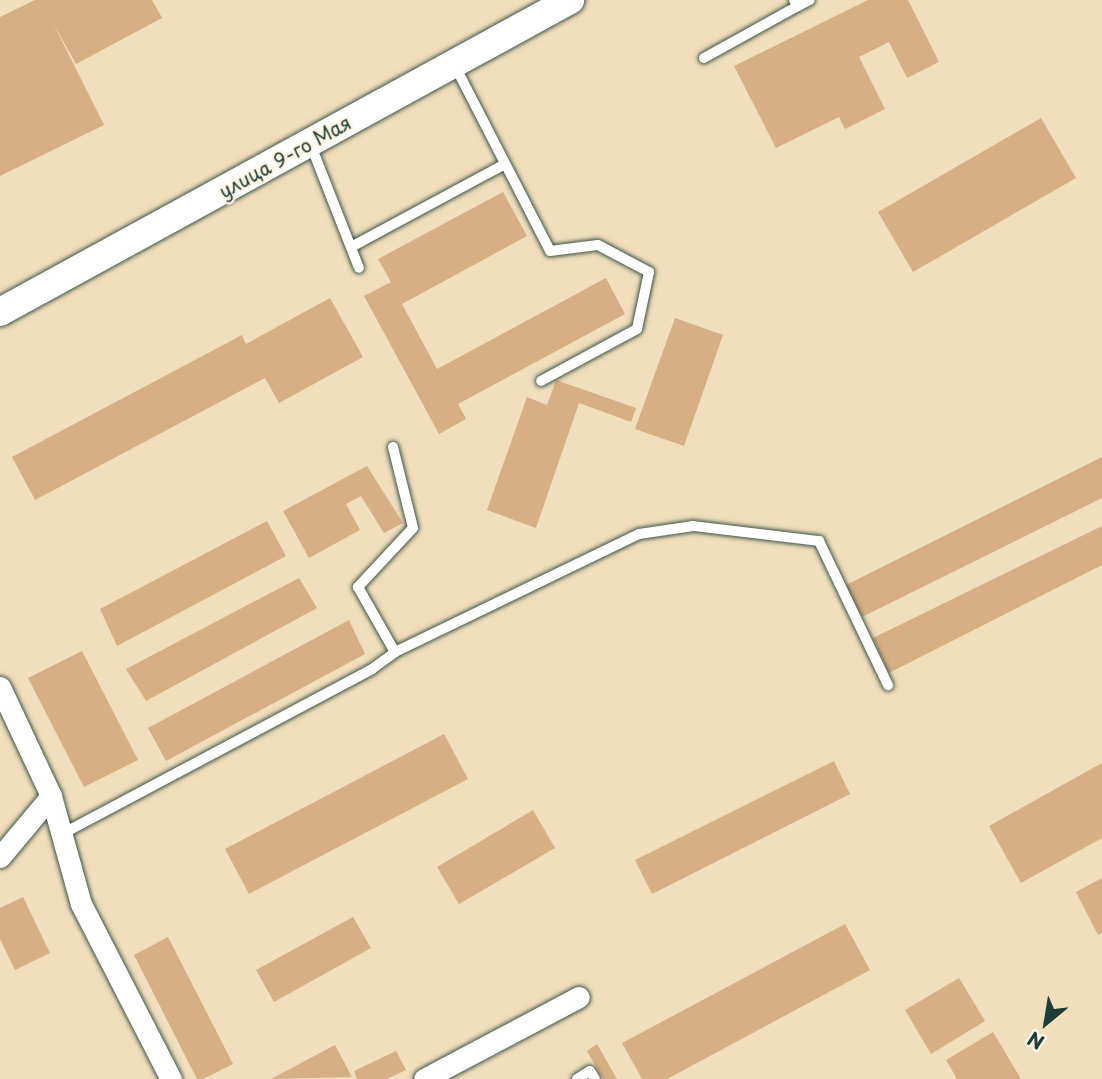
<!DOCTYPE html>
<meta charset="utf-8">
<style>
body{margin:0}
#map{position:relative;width:1102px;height:1079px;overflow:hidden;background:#f0debc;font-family:"Playpen Sans",sans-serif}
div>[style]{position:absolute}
.building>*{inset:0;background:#d7af85}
.roads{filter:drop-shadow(0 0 2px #3e5548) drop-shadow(0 0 2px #3e5548)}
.lane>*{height:10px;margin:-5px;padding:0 5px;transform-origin:5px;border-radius:5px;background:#fff}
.street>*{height:21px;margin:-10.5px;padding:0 10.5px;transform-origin:10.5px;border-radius:10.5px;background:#fff}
.secondary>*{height:28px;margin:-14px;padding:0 14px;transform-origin:14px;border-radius:14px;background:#fff}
span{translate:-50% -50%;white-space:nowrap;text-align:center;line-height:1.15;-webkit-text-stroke:5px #fcf5e5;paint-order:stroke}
.street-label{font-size:19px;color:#1f3d34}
.north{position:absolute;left:1011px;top:988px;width:70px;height:70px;-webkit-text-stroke:5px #fcf5e5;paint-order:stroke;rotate:210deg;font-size:19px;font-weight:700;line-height:28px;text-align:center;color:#1f3d34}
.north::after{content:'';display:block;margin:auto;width:24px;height:32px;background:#1f3d34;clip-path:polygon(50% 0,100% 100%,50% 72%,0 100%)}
</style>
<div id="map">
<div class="building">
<div style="clip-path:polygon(35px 0,152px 0,162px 18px,76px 64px,53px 23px,104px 125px,0 176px,0 17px)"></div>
<div style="clip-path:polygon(868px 0,908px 0,939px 62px,907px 78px,889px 42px,859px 57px,885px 109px,845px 129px,839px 117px,776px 148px,734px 66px)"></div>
<div style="clip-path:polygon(1041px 118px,1076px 178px,913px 272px,878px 212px)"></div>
<div style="clip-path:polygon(503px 192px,527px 236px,402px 304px,437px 369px,606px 278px,625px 314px,458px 404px,466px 419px,439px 434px,364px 296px,391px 282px,378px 259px)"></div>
<div style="clip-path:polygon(330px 298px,363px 357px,279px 403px,265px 378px,35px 500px,12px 457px,242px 335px,246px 344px)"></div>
<div style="clip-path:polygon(675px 318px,723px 335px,684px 446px,635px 429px)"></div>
<div style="clip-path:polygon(556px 380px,636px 408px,631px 422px,579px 403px,536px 528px,487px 510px,527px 397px,547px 405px)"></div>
<div style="clip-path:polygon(1102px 457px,1102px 498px,862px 617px,846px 585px)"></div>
<div style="clip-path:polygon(367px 466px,403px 523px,384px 533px,361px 496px,346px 504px,360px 530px,309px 558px,283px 511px)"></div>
<div style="clip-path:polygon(267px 521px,286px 556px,117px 646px,100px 609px)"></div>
<div style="clip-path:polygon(1102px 526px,1102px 565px,889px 673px,873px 638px)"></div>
<div style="clip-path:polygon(299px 578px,317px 608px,146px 701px,126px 669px)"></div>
<div style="clip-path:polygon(349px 620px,365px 654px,166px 761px,148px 728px)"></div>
<div style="clip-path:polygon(82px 651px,138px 760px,84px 787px,28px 678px)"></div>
<div style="clip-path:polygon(444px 734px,468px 779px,249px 894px,225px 849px)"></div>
<div style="clip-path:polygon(834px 761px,850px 794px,652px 894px,635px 860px)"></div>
<div style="clip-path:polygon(1102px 763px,1102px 838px,1021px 883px,989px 826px)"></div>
<div style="clip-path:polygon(533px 810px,555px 848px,459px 904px,437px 867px)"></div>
<div style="clip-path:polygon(1102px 878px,1102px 933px,1098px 935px,1076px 892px)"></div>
<div style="clip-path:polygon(23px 897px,50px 953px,15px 970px,0 939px,0 908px)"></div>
<div style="clip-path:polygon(353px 917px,371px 948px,274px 1002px,256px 970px)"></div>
<div style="clip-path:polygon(845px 924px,870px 970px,667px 1079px,642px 1079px,622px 1043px)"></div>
<div style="clip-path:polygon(168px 937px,233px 1064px,203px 1079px,197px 1079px,134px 955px)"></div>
<div style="clip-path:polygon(959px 978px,985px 1021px,931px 1054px,905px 1010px)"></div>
<div style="clip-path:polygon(993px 1032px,1021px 1079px,957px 1079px,946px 1060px)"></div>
<div style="clip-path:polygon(597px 1044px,617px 1079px,603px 1079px,587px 1051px)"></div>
<div style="clip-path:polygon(335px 1045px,352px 1077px,271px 1079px)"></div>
<div style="clip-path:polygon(396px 1051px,406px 1070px,387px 1079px,357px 1079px,354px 1071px)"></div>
</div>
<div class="roads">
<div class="lane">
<div style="left:794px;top:0;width:7px;rotate:56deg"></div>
<div style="left:798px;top:6px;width:13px;rotate:-27deg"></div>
<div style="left:704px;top:58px;width:107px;rotate:-29deg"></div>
<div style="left:454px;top:64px;width:210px;rotate:62.8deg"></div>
<div style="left:550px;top:251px;width:48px;rotate:-7.1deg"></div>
<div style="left:598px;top:245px;width:58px;rotate:27.9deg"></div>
<div style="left:649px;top:272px;width:58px;rotate:101.9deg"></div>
<div style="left:637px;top:329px;width:109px;rotate:151.6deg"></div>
<div style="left:310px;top:143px;width:134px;rotate:68.6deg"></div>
<div style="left:351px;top:247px;width:173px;rotate:-28.3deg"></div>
<div style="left:393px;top:447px;width:83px;rotate:76.1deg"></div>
<div style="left:413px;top:528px;width:81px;rotate:133deg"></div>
<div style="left:358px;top:587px;width:75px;rotate:60.4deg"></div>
<div style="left:62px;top:834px;width:351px;rotate:-28deg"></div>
<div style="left:372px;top:669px;width:29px;rotate:-36deg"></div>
<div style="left:395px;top:652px;width:271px;rotate:-25.8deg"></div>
<div style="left:639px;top:534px;width:55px;rotate:-8.4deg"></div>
<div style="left:693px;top:526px;width:127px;rotate:6.8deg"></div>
<div style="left:819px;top:541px;width:160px;rotate:64.4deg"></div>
<div style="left:577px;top:1079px;width:15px;rotate:-32deg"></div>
<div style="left:590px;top:1071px;width:9px;rotate:58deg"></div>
</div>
<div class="street">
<div style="left:0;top:687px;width:120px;rotate:64.9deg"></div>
<div style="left:51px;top:796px;width:112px;rotate:74.5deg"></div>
<div style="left:81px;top:904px;width:197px;rotate:62.8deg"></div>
<div style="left:0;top:857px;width:80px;rotate:-50.1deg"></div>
<div style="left:424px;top:1079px;width:175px;rotate:-27.9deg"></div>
</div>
<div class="secondary">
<div style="left:0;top:312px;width:650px;rotate:-28.69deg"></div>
</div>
</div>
<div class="street-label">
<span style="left:285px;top:157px;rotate:-29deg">улица 9-го Мая</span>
</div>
<div class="north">N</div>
</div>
